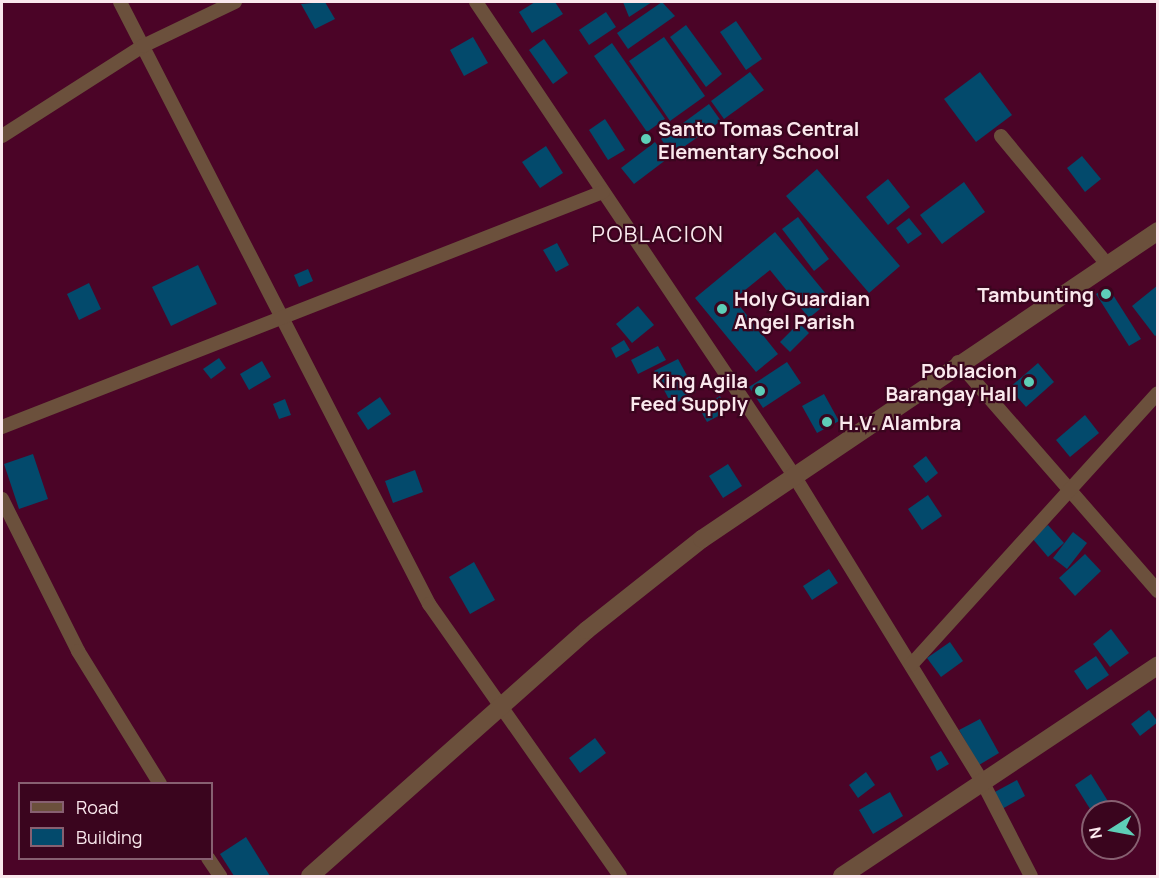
<!DOCTYPE html>
<style>
body{margin:0}
#map{position:relative;width:1159px;height:878px;overflow:hidden;background:#4b0427;font-family:Manrope,sans-serif}
div>[style]{position:absolute}
.building>*{inset:0;background:#034a6c}
.minor>*{height:14px;margin:-7px;padding:0 7px;transform-origin:7px;border-radius:7px;background:#6b503c}
.tertiary>*{height:18px;margin:-9px;padding:0 9px;transform-origin:9px;border-radius:9px;background:#6b503c}
.dots>*{width:16px;height:16px;translate:-50% -50%;box-sizing:border-box;border:3px solid #3a051e;border-radius:50%}
span{translate:-50% -50%;white-space:nowrap;text-align:center;line-height:1.15;-webkit-text-stroke:4.5px #3a051e;paint-order:stroke}
.poi-label{font-size:20px;color:#fae8ed;font-weight:700}
.left{translate:0 -50%;text-align:left}
.right{translate:-100% -50%;text-align:right}
.quarter-label{font-size:22px;color:#fae8ed;letter-spacing:1.5px}
.frame{position:absolute;inset:0;border:3px solid #fae8ed;pointer-events:none}
.legend{position:absolute;left:18px;top:782px;width:195px;height:78px;box-sizing:border-box;background:#3a051e;border:2px solid #876071;margin:0;padding:8px 10px;list-style:none;font-size:18px;color:#fae8ed}
.legend li{display:flex;align-items:center;gap:12px;height:30px}
.legend b{width:30px;border:2px solid #876071}
.north{position:absolute;left:1081px;top:800px;width:60px;height:60px;box-sizing:border-box;background:#3a051e;border:2px solid #876071;border-radius:50%;rotate:259deg;font-size:16px;font-weight:700;line-height:24px;text-align:center;color:#fae8ed}
.north::after{content:'';display:block;margin:auto;width:21px;height:27px;background:#5eceb7;clip-path:polygon(50% 0,100% 100%,50% 72%,0 100%)}
</style>
<div id="map">
<div class="building">
<div style="clip-path:polygon(325px 2px,335px 19px,315px 29px,301px 4px)"></div>
<div style="clip-path:polygon(535px 2px,555px 2px,563px 14px,532px 33px,519px 12px)"></div>
<div style="clip-path:polygon(623px 2px,652px 2px,629px 17px)"></div>
<div style="clip-path:polygon(662px 2px,675px 16px,628px 49px,617px 33px)"></div>
<div style="clip-path:polygon(606px 12px,616px 27px,589px 45px,579px 30px)"></div>
<div style="clip-path:polygon(736px 21px,762px 59px,746px 70px,720px 32px)"></div>
<div style="clip-path:polygon(686px 25px,722px 74px,706px 87px,670px 37px)"></div>
<div style="clip-path:polygon(473px 37px,488px 63px,464px 76px,450px 50px)"></div>
<div style="clip-path:polygon(664px 37px,705px 96px,670px 121px,629px 61px)"></div>
<div style="clip-path:polygon(544px 39px,568px 73px,553px 84px,529px 50px)"></div>
<div style="clip-path:polygon(612px 43px,665px 119px,647px 132px,594px 56px)"></div>
<div style="clip-path:polygon(750px 72px,764px 90px,724px 119px,711px 101px)"></div>
<div style="clip-path:polygon(980px 72px,1012px 115px,976px 142px,944px 99px)"></div>
<div style="clip-path:polygon(709px 104px,721px 121px,672px 155px,661px 139px)"></div>
<div style="clip-path:polygon(605px 119px,625px 150px,608px 160px,589px 130px)"></div>
<div style="clip-path:polygon(655px 142px,667px 159px,634px 184px,621px 168px)"></div>
<div style="clip-path:polygon(546px 146px,563px 173px,540px 188px,522px 162px)"></div>
<div style="clip-path:polygon(1082px 156px,1101px 179px,1085px 192px,1067px 168px)"></div>
<div style="clip-path:polygon(817px 169px,900px 266px,869px 293px,786px 196px)"></div>
<div style="clip-path:polygon(888px 179px,910px 207px,888px 225px,866px 197px)"></div>
<div style="clip-path:polygon(964px 182px,985px 212px,942px 244px,920px 215px)"></div>
<div style="clip-path:polygon(798px 217px,829px 259px,814px 271px,782px 229px)"></div>
<div style="clip-path:polygon(909px 218px,922px 234px,908px 244px,896px 228px)"></div>
<div style="clip-path:polygon(775px 232px,831px 300px,809px 318px,770px 270px,734px 299px,778px 354px,756px 372px,695px 298px)"></div>
<div style="clip-path:polygon(557px 243px,569px 265px,556px 272px,543px 250px)"></div>
<div style="clip-path:polygon(198px 265px,217px 304px,171px 326px,152px 287px)"></div>
<div style="clip-path:polygon(308px 269px,313px 281px,299px 287px,294px 275px)"></div>
<div style="clip-path:polygon(89px 283px,101px 309px,79px 320px,67px 294px)"></div>
<div style="clip-path:polygon(1158px 285px,1158px 334px,1155px 336px,1132px 306px)"></div>
<div style="clip-path:polygon(1108px 287px,1141px 339px,1129px 346px,1096px 294px)"></div>
<div style="clip-path:polygon(638px 306px,654px 325px,632px 343px,616px 324px)"></div>
<div style="clip-path:polygon(799px 323px,809px 333px,790px 352px,780px 342px)"></div>
<div style="clip-path:polygon(624px 340px,630px 350px,616px 358px,611px 348px)"></div>
<div style="clip-path:polygon(658px 346px,666px 360px,638px 374px,631px 360px)"></div>
<div style="clip-path:polygon(219px 358px,226px 368px,211px 379px,203px 369px)"></div>
<div style="clip-path:polygon(678px 359px,696px 392px,672px 405px,654px 371px)"></div>
<div style="clip-path:polygon(262px 361px,271px 377px,249px 390px,240px 374px)"></div>
<div style="clip-path:polygon(787px 362px,801px 383px,763px 408px,749px 387px)"></div>
<div style="clip-path:polygon(1038px 363px,1054px 382px,1026px 407px,1009px 388px)"></div>
<div style="clip-path:polygon(824px 394px,839px 421px,817px 433px,802px 406px)"></div>
<div style="clip-path:polygon(720px 396px,728px 411px,707px 422px,699px 408px)"></div>
<div style="clip-path:polygon(380px 397px,391px 414px,368px 430px,357px 413px)"></div>
<div style="clip-path:polygon(285px 399px,291px 415px,279px 419px,273px 404px)"></div>
<div style="clip-path:polygon(1085px 415px,1099px 433px,1070px 457px,1056px 440px)"></div>
<div style="clip-path:polygon(33px 454px,48px 499px,19px 509px,4px 464px)"></div>
<div style="clip-path:polygon(926px 456px,938px 473px,926px 483px,913px 466px)"></div>
<div style="clip-path:polygon(728px 464px,742px 486px,723px 498px,709px 476px)"></div>
<div style="clip-path:polygon(415px 470px,423px 492px,393px 503px,385px 481px)"></div>
<div style="clip-path:polygon(928px 495px,942px 516px,922px 530px,908px 509px)"></div>
<div style="clip-path:polygon(1048px 525px,1064px 543px,1048px 557px,1032px 538px)"></div>
<div style="clip-path:polygon(1073px 532px,1087px 543px,1067px 569px,1053px 558px)"></div>
<div style="clip-path:polygon(1085px 554px,1101px 571px,1075px 596px,1059px 578px)"></div>
<div style="clip-path:polygon(474px 562px,495px 600px,470px 614px,449px 577px)"></div>
<div style="clip-path:polygon(829px 569px,838px 583px,812px 600px,803px 586px)"></div>
<div style="clip-path:polygon(1111px 629px,1129px 653px,1110px 667px,1093px 644px)"></div>
<div style="clip-path:polygon(950px 642px,963px 661px,941px 677px,927px 658px)"></div>
<div style="clip-path:polygon(1096px 656px,1109px 675px,1087px 690px,1074px 671px)"></div>
<div style="clip-path:polygon(1149px 710px,1158px 722px,1140px 736px,1131px 724px)"></div>
<div style="clip-path:polygon(980px 719px,999px 753px,979px 765px,959px 730px)"></div>
<div style="clip-path:polygon(595px 738px,606px 753px,580px 773px,569px 758px)"></div>
<div style="clip-path:polygon(941px 751px,949px 764px,937px 771px,930px 757px)"></div>
<div style="clip-path:polygon(866px 772px,875px 785px,858px 798px,849px 785px)"></div>
<div style="clip-path:polygon(1091px 774px,1111px 806px,1101px 812px,1092px 812px,1075px 785px)"></div>
<div style="clip-path:polygon(1017px 780px,1025px 796px,1002px 809px,993px 793px)"></div>
<div style="clip-path:polygon(890px 792px,903px 816px,873px 834px,859px 810px)"></div>
<div style="clip-path:polygon(246px 837px,270px 876px,234px 876px,220px 854px)"></div>
</div>
<div class="minor">
<div style="left:120px;top:2px;width:677px;rotate:62.83deg"></div>
<div style="left:429px;top:604px;width:332px;rotate:54.9deg"></div>
<div style="left:476px;top:2px;width:569px;rotate:56.11deg"></div>
<div style="left:793px;top:474px;width:365px;rotate:58.4deg"></div>
<div style="left:984px;top:785px;width:102px;rotate:62.7deg"></div>
<div style="left:2px;top:136px;width:167px;rotate:-32.6deg"></div>
<div style="left:143px;top:46px;width:102px;rotate:-25.6deg"></div>
<div style="left:1001px;top:136px;width:166px;rotate:50.4deg"></div>
<div style="left:958px;top:362px;width:304px;rotate:48.9deg"></div>
<div style="left:2px;top:427px;width:645px;rotate:-21.36deg"></div>
<div style="left:2px;top:499px;width:170px;rotate:63.4deg"></div>
<div style="left:78px;top:651px;width:156px;rotate:58.3deg"></div>
<div style="left:911px;top:665px;width:367px;rotate:-47.8deg"></div>
<div style="left:208px;top:858px;width:22px;rotate:56deg"></div>
</div>
<div class="tertiary">
<div style="left:310px;top:876px;width:370px;rotate:-41.6deg"></div>
<div style="left:587px;top:630px;width:147px;rotate:-38.4deg"></div>
<div style="left:702px;top:539px;width:550px;rotate:-34.04deg"></div>
<div style="left:842px;top:876px;width:380px;rotate:-33.7deg"></div>
</div>
<div class="dots">
<div style="left:646px;top:139px;background:#5eceb7"></div>
<div style="left:1106px;top:294px;background:#5eceb7"></div>
<div style="left:722px;top:309px;background:#5eceb7"></div>
<div style="left:1029px;top:382px;background:#5eceb7"></div>
<div style="left:760px;top:391px;background:#5eceb7"></div>
<div style="left:827px;top:422px;background:#5eceb7"></div>
</div>
<div class="poi-label">
<span class="left" style="left:658px;top:140px">Santo Tomas Central<br>Elementary School</span>
<span class="right" style="left:1094px;top:294px">Tambunting</span>
<span class="left" style="left:734px;top:310px">Holy Guardian<br>Angel Parish</span>
<span class="right" style="left:1017px;top:382px">Poblacion<br>Barangay Hall</span>
<span class="right" style="left:748px;top:392px">King Agila<br>Feed Supply</span>
<span class="left" style="left:839px;top:422px">H.V. Alambra</span>
</div>
<div class="quarter-label">
<span style="left:658px;top:235px">POBLACION</span>
</div>
<div class="frame"></div>
<ul class="legend">
<li><b style="height:8px;background:#6b503c"></b>Road</li>
<li><b style="height:16px;background:#034a6c"></b>Building</li>
</ul>
<div class="north">N</div>
</div>
